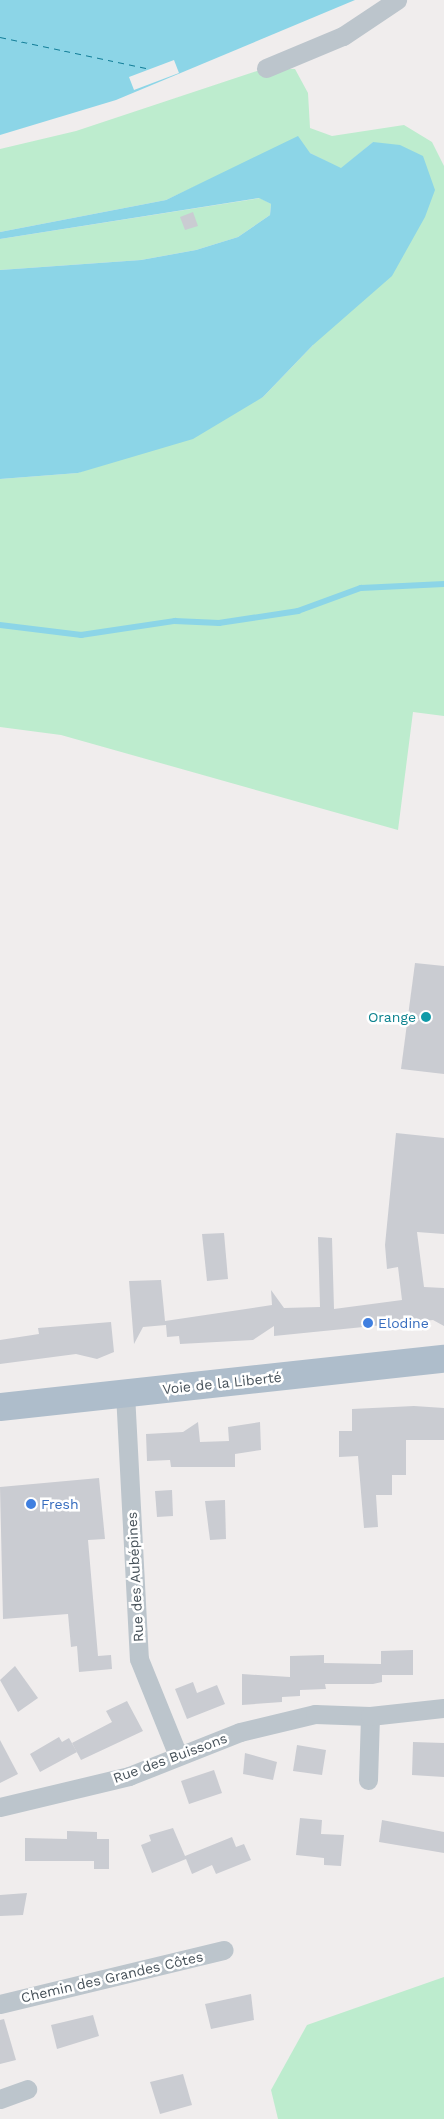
<!DOCTYPE html>
<meta charset="utf-8">
<style>
body{margin:0}
#map{position:relative;width:444px;height:2119px;overflow:hidden;background:#f0eded;font-family:"Work Sans",sans-serif}
div>[style]{position:absolute}
.green>*{inset:0;background:#bdecce}
.water>*{inset:0;background:#8cd5e7}
.pier>*{inset:0;background:#f0eded}
.stream>*{height:5.5px;margin:-2.75px;padding:0 2.75px;transform-origin:2.75px;border-radius:2.75px;background:#8cd5e7}
.ferry>*{height:1px;margin-top:-0.5px;transform-origin:0;background:repeating-linear-gradient(90deg,#137e98 0 6px,transparent 0 11px)}
.building>*{inset:0;background:#caccd2}
.minor>*{height:19px;margin:-9.5px;padding:0 9.5px;transform-origin:9.5px;border-radius:9.5px;background:#bcc5cc}
.primary>*{height:28px;margin:-14px;padding:0 14px;transform-origin:14px;border-radius:14px;background:#aebdcb}
.dots>*{width:14px;height:14px;translate:-50% -50%;box-sizing:border-box;border:2px solid #fff;border-radius:50%}
span{translate:-50% -50%;white-space:nowrap;text-align:center;line-height:1.15;-webkit-text-stroke:5px #fff;paint-order:stroke}
.culture-label{font-size:14px;color:#0d838f}
.right{translate:-100% -50%;text-align:right}
.shop-label{font-size:14px;color:#366cbe}
.left{translate:0 -50%;text-align:left}
.street-label{font-size:14px;color:#465159}
</style>
<div id="map">
<div class="green">
<div style="clip-path:polygon(266px 68px,295px 69px,308px 93px,310px 128px,332px 136px,404px 125px,432px 142px,444px 166px,444px 716px,413px 712px,398px 830px,61px 735px,0 727px,0 479px,78px 473px,263px 397px,313px 345px,373px 142px,341px 169px,310px 153px,252px 160px,166px 200px,0 232px,0 149px,76px 131px)"></div>
<div style="clip-path:polygon(260px 198px,271px 204px,270px 215px,238px 237px,196px 250px,141px 260px,0 270px,0 239px)"></div>
<div style="clip-path:polygon(444px 1977px,444px 2119px,278px 2119px,271px 2090px,307px 2025px)"></div>
</div>
<div class="water">
<div style="clip-path:polygon(0 0,355px 0,116px 100px,0 135px)"></div>
<div style="clip-path:polygon(298px 136px,310px 153px,341px 168px,373px 142px,400px 145px,423px 156px,435px 190px,425px 217px,392px 276px,313px 345px,263px 397px,193px 439px,78px 473px,0 479px,0 270px,141px 260px,196px 250px,238px 237px,270px 215px,271px 204px,259px 198px,0 239px,0 232px,166px 200px)"></div>
</div>
<div class="pier">
<div style="clip-path:polygon(174px 60px,179px 73px,134px 90px,129px 77px)"></div>
</div>
<div class="stream">
<div style="left:0;top:625px;width:82px;rotate:7deg"></div>
<div style="left:81px;top:635px;width:95px;rotate:-8.5deg"></div>
<div style="left:175px;top:621px;width:44px;rotate:2.6deg"></div>
<div style="left:219px;top:623px;width:80px;rotate:-8.6deg"></div>
<div style="left:298px;top:611px;width:67px;rotate:-20.1deg"></div>
<div style="left:361px;top:588px;width:83px;rotate:-2.8deg"></div>
</div>
<div class="ferry">
<div style="left:0;top:37px;width:154px;rotate:12deg"></div>
</div>
<div class="building">
<div style="clip-path:polygon(193px 212px,198px 226px,185px 230px,180px 217px)"></div>
<div style="clip-path:polygon(415px 963px,444px 966px,444px 1074px,401px 1069px)"></div>
<div style="clip-path:polygon(396px 1133px,444px 1138px,444px 1234px,417px 1232px,424px 1287px,444px 1288px,444px 1326px,433px 1320px,274px 1336px,274px 1326px,253px 1340px,180px 1344px,179px 1336px,167px 1337px,166px 1325px,143px 1327px,134px 1344px,129px 1281px,161px 1280px,165px 1321px,272px 1305px,271px 1290px,284px 1308px,320px 1307px,318px 1237px,332px 1238px,334px 1309px,402px 1300px,398px 1267px,387px 1269px,385px 1245px)"></div>
<div style="clip-path:polygon(224px 1233px,228px 1279px,207px 1281px,202px 1234px)"></div>
<div style="clip-path:polygon(111px 1322px,114px 1352px,97px 1359px,76px 1354px,0 1364px,0 1340px,39px 1334px,38px 1328px)"></div>
<div style="clip-path:polygon(414px 1406px,444px 1408px,444px 1440px,406px 1440px,406px 1475px,392px 1475px,392px 1495px,376px 1495px,378px 1527px,364px 1528px,358px 1456px,339px 1457px,339px 1431px,352px 1431px,352px 1409px)"></div>
<div style="clip-path:polygon(198px 1422px,200px 1442px,229px 1441px,228px 1427px,260px 1422px,261px 1450px,235px 1454px,235px 1467px,171px 1467px,170px 1460px,147px 1461px,146px 1434px,183px 1432px)"></div>
<div style="clip-path:polygon(99px 1478px,105px 1539px,88px 1540px,98px 1656px,111px 1655px,112px 1669px,79px 1672px,77px 1646px,71px 1647px,68px 1614px,3px 1619px,0 1487px)"></div>
<div style="clip-path:polygon(172px 1490px,173px 1516px,157px 1517px,155px 1491px)"></div>
<div style="clip-path:polygon(225px 1500px,226px 1539px,210px 1540px,205px 1501px)"></div>
<div style="clip-path:polygon(413px 1650px,413px 1675px,382px 1675px,382px 1682px,373px 1684px,325px 1684px,326px 1689px,300px 1690px,300px 1696px,282px 1697px,282px 1702px,242px 1705px,242px 1674px,290px 1677px,290px 1656px,324px 1655px,324px 1663px,381px 1664px,381px 1651px)"></div>
<div style="clip-path:polygon(15px 1666px,38px 1698px,18px 1712px,0 1680px)"></div>
<div style="clip-path:polygon(193px 1682px,197px 1693px,217px 1685px,225px 1704px,187px 1719px,175px 1689px)"></div>
<div style="clip-path:polygon(127px 1701px,143px 1731px,81px 1760px,72px 1743px,112px 1722px,106px 1711px)"></div>
<div style="clip-path:polygon(59px 1737px,62px 1742px,69px 1738px,77px 1752px,40px 1772px,30px 1754px)"></div>
<div style="clip-path:polygon(0 1740px,18px 1774px,0 1783px)"></div>
<div style="clip-path:polygon(413px 1742px,444px 1743px,444px 1777px,412px 1775px)"></div>
<div style="clip-path:polygon(297px 1745px,326px 1750px,322px 1775px,293px 1771px)"></div>
<div style="clip-path:polygon(245px 1753px,277px 1762px,273px 1780px,243px 1774px)"></div>
<div style="clip-path:polygon(214px 1770px,222px 1793px,189px 1804px,181px 1781px)"></div>
<div style="clip-path:polygon(300px 1818px,322px 1820px,321px 1834px,344px 1835px,341px 1866px,324px 1865px,324px 1858px,296px 1855px)"></div>
<div style="clip-path:polygon(382px 1820px,444px 1832px,444px 1853px,379px 1842px)"></div>
<div style="clip-path:polygon(173px 1828px,185px 1856px,232px 1837px,236px 1847px,244px 1844px,251px 1860px,216px 1874px,212px 1865px,192px 1874px,186px 1859px,152px 1873px,141px 1845px,151px 1841px,149px 1835px)"></div>
<div style="clip-path:polygon(67px 1831px,97px 1832px,97px 1839px,109px 1839px,109px 1869px,94px 1869px,94px 1861px,25px 1861px,25px 1838px,67px 1839px)"></div>
<div style="clip-path:polygon(27px 1893px,23px 1915px,0 1916px,0 1895px)"></div>
<div style="clip-path:polygon(251px 1994px,254px 2020px,211px 2029px,205px 2004px)"></div>
<div style="clip-path:polygon(93px 2015px,99px 2036px,57px 2049px,51px 2025px)"></div>
<div style="clip-path:polygon(4px 2019px,16px 2060px,0 2064px,0 2020px)"></div>
<div style="clip-path:polygon(183px 2074px,192px 2105px,160px 2114px,150px 2082px)"></div>
</div>
<div class="minor">
<div style="left:266px;top:68px;width:83px;rotate:-22.6deg"></div>
<div style="left:343px;top:36px;width:65px;rotate:-33.7deg"></div>
<div style="left:125px;top:1393px;width:266px;rotate:87deg"></div>
<div style="left:139px;top:1659px;width:101px;rotate:68deg"></div>
<div style="left:368px;top:1780px;width:64px;rotate:-88.2deg"></div>
<div style="left:0;top:1807px;width:133px;rotate:-13.5deg"></div>
<div style="left:129px;top:1776px;width:119px;rotate:-21.6deg"></div>
<div style="left:240px;top:1732px;width:77px;rotate:-13.5deg"></div>
<div style="left:315px;top:1714px;width:55px;rotate:2.1deg"></div>
<div style="left:370px;top:1716px;width:74px;rotate:-6.2deg"></div>
<div style="left:0;top:2004px;width:230px;rotate:-13.6deg"></div>
<div style="left:0;top:2099px;width:29px;rotate:-20deg"></div>
</div>
<div class="primary">
<div style="left:0;top:1407px;width:447px;rotate:-6.2deg"></div>
</div>
<div class="dots">
<div style="left:426px;top:1017px;background:#0f9aa8"></div>
<div style="left:368px;top:1323px;background:#3f7fe0"></div>
<div style="left:31px;top:1504px;background:#3f7fe0"></div>
</div>
<div class="culture-label">
<span class="right" style="left:416px;top:1017px">Orange</span>
</div>
<div class="shop-label">
<span class="left" style="left:378px;top:1323px">Elodine</span>
<span class="left" style="left:41px;top:1504px">Fresh</span>
</div>
<div class="street-label">
<span style="left:222px;top:1383px;rotate:-6deg">Voie de la Liberté</span>
<span style="left:135px;top:1577px;rotate:-93deg">Rue des Aubépines</span>
<span style="left:170px;top:1758px;rotate:-20deg">Rue des Buissons</span>
<span style="left:112px;top:1977px;rotate:-13deg">Chemin des Grandes Côtes</span>
</div>
</div>
